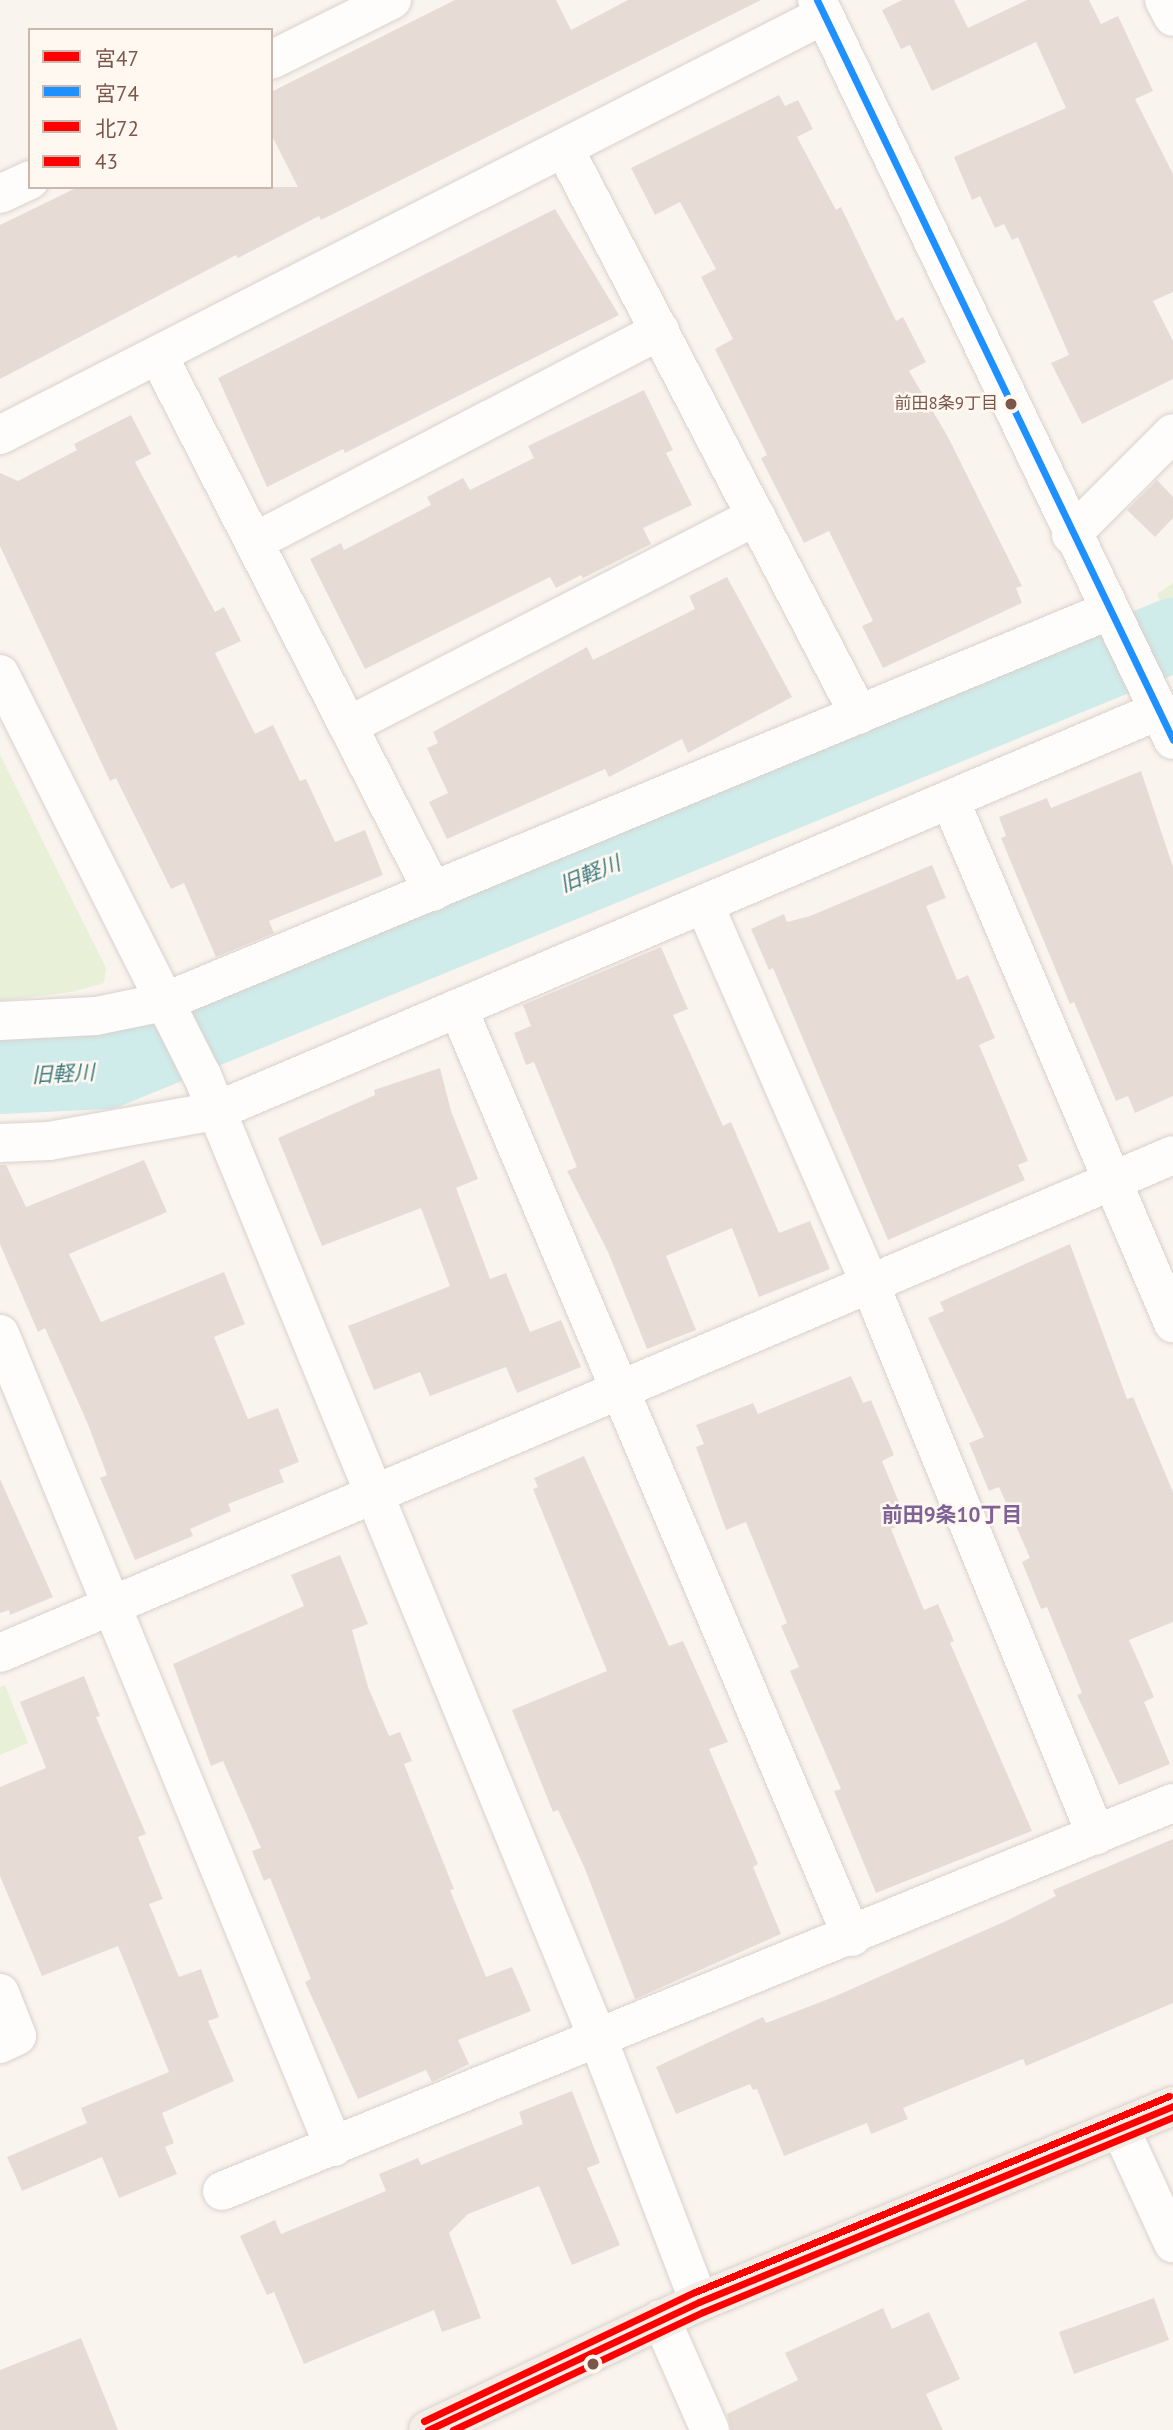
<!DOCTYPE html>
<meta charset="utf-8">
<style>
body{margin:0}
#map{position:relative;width:1173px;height:2430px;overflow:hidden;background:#faf4ee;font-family:"PT Sans","Noto Sans JP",sans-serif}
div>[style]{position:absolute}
.green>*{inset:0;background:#e8f0d8}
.river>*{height:74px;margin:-37px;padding:0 37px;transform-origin:37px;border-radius:37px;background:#cfebea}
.building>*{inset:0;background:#e7dcd5}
.roads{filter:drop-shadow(0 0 2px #d9d1cc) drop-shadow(0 0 2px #d9d1cc)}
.street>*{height:38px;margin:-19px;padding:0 19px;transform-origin:19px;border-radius:19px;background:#fefdfc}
.secondary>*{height:38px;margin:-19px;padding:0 19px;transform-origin:19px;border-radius:19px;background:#fefdfc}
.primary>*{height:38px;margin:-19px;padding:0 19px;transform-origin:19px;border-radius:19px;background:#f4ede6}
.bus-1>*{height:7px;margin:-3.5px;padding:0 3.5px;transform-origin:3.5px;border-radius:3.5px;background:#f00}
.bus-2>*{height:7px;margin:-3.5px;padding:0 3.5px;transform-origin:3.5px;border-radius:3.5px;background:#1e90ff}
.bus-3>*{height:7px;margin:-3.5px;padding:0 3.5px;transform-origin:3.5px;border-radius:3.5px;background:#f00}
.bus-4>*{height:7px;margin:-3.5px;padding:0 3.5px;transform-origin:3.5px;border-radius:3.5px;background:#f00}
.dots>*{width:19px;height:19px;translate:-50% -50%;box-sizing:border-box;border:4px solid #fff8f1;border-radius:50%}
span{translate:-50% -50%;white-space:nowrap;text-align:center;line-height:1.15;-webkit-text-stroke:5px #fff8f1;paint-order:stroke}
.bus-label{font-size:17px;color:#7b574b}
.right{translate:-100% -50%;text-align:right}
.water-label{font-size:21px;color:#3c7c80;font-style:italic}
.neighbourhood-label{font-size:21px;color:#806396;font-weight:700}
.legend{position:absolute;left:28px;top:28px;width:245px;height:161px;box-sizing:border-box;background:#fff8f1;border:2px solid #cab8af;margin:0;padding:9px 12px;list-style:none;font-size:21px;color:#7b574b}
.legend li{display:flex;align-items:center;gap:14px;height:35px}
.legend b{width:35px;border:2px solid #cab8af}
</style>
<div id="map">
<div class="green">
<div style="clip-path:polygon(1173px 583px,1173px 631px,1157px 594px)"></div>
<div style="clip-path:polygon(0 755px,106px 968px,104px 983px,71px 992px,0 1001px)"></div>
<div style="clip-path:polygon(5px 1685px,28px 1743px,0 1755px,0 1687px)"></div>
</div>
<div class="river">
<div style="left:0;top:1077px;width:106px;rotate:-2.7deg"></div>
<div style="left:106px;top:1072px;width:1153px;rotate:-22.27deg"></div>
</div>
<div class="building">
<div style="clip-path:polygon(455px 0,556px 0,571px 30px,628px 0,761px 0,321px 220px,319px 216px,238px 258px,236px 255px,0 379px,0 225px,78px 187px,298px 187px,271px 134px,271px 92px)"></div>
<div style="clip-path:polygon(902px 0,954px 0,968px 28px,1027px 0,1089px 0,1101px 24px,1118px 16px,1153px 91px,1135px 99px,1173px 174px,1173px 292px,1153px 301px,1173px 341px,1173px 379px,1082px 424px,1051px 363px,1069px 355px,1018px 237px,1012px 240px,1004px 224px,995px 228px,980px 196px,972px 200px,954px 157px,1066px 108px,1036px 42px,932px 91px,910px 45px,901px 49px,882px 10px)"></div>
<div style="clip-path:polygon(779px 95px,785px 106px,798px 100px,813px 129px,797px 137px,836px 210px,841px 207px,896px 321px,903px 317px,926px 362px,909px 371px,948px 437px,1022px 586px,1016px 588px,1022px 603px,883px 668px,862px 626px,873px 621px,829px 531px,804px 543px,761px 458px,767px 455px,715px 349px,733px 339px,701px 277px,716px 269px,680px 202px,655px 215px,631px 168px)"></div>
<div style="clip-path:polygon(555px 209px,619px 315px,345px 453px,343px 449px,267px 487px,218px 378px)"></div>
<div style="clip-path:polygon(644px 390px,673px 450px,666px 453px,692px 505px,643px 528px,651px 544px,583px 578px,581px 575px,556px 588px,550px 577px,365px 669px,310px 559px,341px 543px,344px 550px,431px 505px,427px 497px,463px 478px,470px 490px,534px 458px,528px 446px)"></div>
<div style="clip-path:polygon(131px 415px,151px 454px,135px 462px,215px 612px,224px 607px,241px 641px,215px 653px,255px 734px,273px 725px,300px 781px,306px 779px,335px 842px,365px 830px,383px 875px,269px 921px,274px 933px,216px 957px,184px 883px,171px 889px,116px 778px,110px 781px,0 546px,0 473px,18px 481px,77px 450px,74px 444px)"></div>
<div style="clip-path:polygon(1157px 480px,1173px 497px,1173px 518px,1155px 537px,1127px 510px)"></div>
<div style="clip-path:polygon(727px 577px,792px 697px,688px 753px,682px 739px,609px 777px,605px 769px,447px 839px,429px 802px,448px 793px,427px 748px,438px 743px,433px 732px,587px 647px,593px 660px,695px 609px,689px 596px)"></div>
<div style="clip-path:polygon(1141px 771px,1173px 867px,1173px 1096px,1135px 1113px,1128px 1096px,1116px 1101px,1074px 1002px,1070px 1004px,1001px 838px,1006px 836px,999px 817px,1047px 798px,1051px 808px)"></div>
<div style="clip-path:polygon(932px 865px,946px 898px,926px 906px,957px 980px,968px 975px,995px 1038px,979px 1045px,1028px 1161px,1018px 1165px,1025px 1180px,888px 1240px,773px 968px,769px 970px,751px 929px,784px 914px,787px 922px,810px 916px)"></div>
<div style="clip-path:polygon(661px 947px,688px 1009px,673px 1015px,723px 1126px,731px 1122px,779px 1233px,810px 1221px,830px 1269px,759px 1297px,732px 1228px,666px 1256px,696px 1330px,647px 1349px,608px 1252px,567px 1171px,577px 1167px,534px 1062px,526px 1065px,514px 1033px,531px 1026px,523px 1005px)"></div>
<div style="clip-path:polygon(440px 1068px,451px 1111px,478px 1179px,456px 1188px,490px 1279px,506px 1273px,530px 1332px,561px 1320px,581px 1367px,517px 1393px,506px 1367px,430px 1396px,420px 1372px,374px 1390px,348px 1326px,450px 1286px,421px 1208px,322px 1246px,278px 1138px,375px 1095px,374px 1090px)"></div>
<div style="clip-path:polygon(144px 1160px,167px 1212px,69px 1254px,101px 1322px,224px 1272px,245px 1324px,214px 1337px,248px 1419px,278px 1408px,299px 1462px,279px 1470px,284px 1482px,228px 1504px,231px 1511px,190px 1529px,193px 1536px,135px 1560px,100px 1478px,107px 1475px,87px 1422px,45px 1328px,38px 1332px,0 1244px,0 1165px,6px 1165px,26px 1207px)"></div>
<div style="clip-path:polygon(1070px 1244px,1127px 1399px,1133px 1397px,1173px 1492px,1173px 1622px,1129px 1640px,1154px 1697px,1144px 1702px,1170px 1764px,1119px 1785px,1077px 1695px,1082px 1693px,1047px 1607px,1041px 1609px,1022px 1562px,1030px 1558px,999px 1487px,989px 1491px,969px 1443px,984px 1437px,928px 1318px,944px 1311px,940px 1302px)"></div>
<div style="clip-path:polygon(851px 1376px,863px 1403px,871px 1400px,894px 1455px,882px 1461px,907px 1522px,891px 1529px,924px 1610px,938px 1604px,954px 1641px,950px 1643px,1032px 1831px,876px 1893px,834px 1791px,841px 1789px,790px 1671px,799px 1667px,781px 1626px,787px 1623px,746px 1522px,726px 1530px,696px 1447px,704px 1444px,696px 1425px,753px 1403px,758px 1414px)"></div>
<div style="clip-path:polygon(584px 1456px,669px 1646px,683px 1641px,728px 1742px,709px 1749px,758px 1864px,753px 1867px,781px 1934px,635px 1999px,585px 1869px,558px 1810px,553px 1812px,512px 1710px,607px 1671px,533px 1489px,538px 1487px,534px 1478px)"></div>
<div style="clip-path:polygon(0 1479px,53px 1597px,10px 1615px,9px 1610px,0 1613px)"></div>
<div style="clip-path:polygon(340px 1555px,368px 1624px,352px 1630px,368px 1687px,389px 1736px,400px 1732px,412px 1761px,404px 1764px,454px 1889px,450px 1890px,486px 1977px,512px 1967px,531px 2011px,458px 2040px,469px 2064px,432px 2082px,426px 2070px,358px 2099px,305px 1982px,311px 1979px,270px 1878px,264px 1881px,252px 1851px,261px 1848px,223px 1761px,211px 1766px,173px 1664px,304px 1606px,291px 1575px)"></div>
<div style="clip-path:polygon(84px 1676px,100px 1716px,96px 1717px,146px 1834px,138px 1837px,163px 1899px,149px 1904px,179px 1977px,201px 1969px,219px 2017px,208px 2021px,234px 2081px,162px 2113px,174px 2143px,165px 2147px,177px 2174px,119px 2198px,102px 2157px,22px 2191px,7px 2157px,87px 2123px,81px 2108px,169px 2072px,118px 1946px,42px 1976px,0 1876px,0 1787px,46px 1768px,20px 1702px)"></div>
<div style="clip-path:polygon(1173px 1839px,1173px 2003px,1026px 2066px,1023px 2059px,903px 2108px,908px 2119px,871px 2134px,867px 2123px,784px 2156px,757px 2089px,753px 2090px,750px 2084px,676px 2114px,656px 2067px,763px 2017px,766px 2023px,831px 1998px,1006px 1921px,1056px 1896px,1053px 1890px)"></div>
<div style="clip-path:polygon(572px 2091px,600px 2163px,587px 2168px,620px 2245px,572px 2265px,539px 2186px,468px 2214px,449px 2233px,481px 2318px,442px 2332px,434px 2310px,304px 2364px,274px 2292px,267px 2295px,240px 2236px,275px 2220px,281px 2234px,386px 2191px,379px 2174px,418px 2158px,421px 2165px,523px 2124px,519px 2112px)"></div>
<div style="clip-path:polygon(1154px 2298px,1169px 2340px,1074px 2374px,1059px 2332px)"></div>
<div style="clip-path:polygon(883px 2308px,892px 2329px,929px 2312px,960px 2379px,926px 2394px,943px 2430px,731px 2430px,727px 2414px,798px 2380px,785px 2353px)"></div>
<div style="clip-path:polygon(81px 2338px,118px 2430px,0 2430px,0 2370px)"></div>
</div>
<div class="roads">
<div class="street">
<div style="left:1164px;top:0;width:19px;rotate:62deg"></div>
<div style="left:271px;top:60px;width:135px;rotate:-26.4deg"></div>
<div style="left:564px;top:148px;width:639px;rotate:62.51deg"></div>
<div style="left:0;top:194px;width:33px;rotate:-25deg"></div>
<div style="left:158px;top:355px;width:603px;rotate:62.88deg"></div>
<div style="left:0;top:435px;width:925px;rotate:-27.01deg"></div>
<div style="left:1071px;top:535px;width:144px;rotate:-45deg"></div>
<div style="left:254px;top:542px;width:458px;rotate:-27.5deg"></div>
<div style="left:0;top:674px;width:449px;rotate:63.3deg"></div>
<div style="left:202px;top:1075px;width:1039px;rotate:67.66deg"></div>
<div style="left:597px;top:2036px;width:285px;rotate:69deg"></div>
<div style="left:348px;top:726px;width:459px;rotate:-27.2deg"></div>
<div style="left:950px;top:800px;width:569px;rotate:66.91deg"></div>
<div style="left:704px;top:904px;width:415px;rotate:66.4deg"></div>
<div style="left:870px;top:1284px;width:596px;rotate:67.7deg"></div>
<div style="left:458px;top:1008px;width:1009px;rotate:67.02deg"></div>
<div style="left:0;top:1021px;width:96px;rotate:-3deg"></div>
<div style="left:96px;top:1016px;width:69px;rotate:-11.6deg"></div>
<div style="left:164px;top:1002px;width:1022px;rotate:-22.5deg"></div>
<div style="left:0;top:1143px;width:49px;rotate:-2.3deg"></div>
<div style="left:49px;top:1141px;width:170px;rotate:-10.2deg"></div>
<div style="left:216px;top:1111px;width:1023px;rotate:-23.01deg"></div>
<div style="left:0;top:1334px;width:879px;rotate:67.67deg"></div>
<div style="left:0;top:1653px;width:1274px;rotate:-23deg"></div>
<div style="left:0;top:1993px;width:46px;rotate:68.4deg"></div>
<div style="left:17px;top:2036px;width:19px;rotate:155deg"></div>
<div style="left:1120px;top:2128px;width:127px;rotate:65.3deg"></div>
<div style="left:222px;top:2191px;width:1027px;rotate:-22.2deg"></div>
<div style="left:661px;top:2319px;width:121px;rotate:66.2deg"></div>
</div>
<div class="secondary">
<div style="left:817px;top:0;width:821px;rotate:64.31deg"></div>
</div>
<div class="primary">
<div style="left:428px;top:2430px;width:300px;rotate:-25.3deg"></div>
<div style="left:699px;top:2302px;width:513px;rotate:-22.47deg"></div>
</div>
</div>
<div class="bus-1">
<div style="left:428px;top:2430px;width:300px;rotate:-25.3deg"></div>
<div style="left:699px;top:2302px;width:513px;rotate:-22.47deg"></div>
</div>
<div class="bus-2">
<div style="left:817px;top:0;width:821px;rotate:64.31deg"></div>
</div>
<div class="bus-3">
<div style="left:453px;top:2430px;width:276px;rotate:-25.3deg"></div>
<div style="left:703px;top:2312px;width:509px;rotate:-22.53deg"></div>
</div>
<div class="bus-4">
<div style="left:424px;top:2421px;width:300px;rotate:-25.5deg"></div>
<div style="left:695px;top:2292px;width:513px;rotate:-22.47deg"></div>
</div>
<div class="dots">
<div style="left:1011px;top:404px;background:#7b574b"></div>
<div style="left:593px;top:2364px;background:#7b574b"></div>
</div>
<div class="bus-label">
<span class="right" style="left:998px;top:404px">前田8条9丁目</span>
</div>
<div class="water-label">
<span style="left:590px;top:874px;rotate:-22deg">旧軽川</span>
<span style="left:63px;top:1074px;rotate:-3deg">旧軽川</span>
</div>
<div class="neighbourhood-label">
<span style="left:952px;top:1515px">前田9条10丁目</span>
</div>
<ul class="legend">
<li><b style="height:9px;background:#f00"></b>宮47</li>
<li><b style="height:9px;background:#1e90ff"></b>宮74</li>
<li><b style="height:9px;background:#f00"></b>北72</li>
<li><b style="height:9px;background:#f00"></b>43</li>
</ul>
</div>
